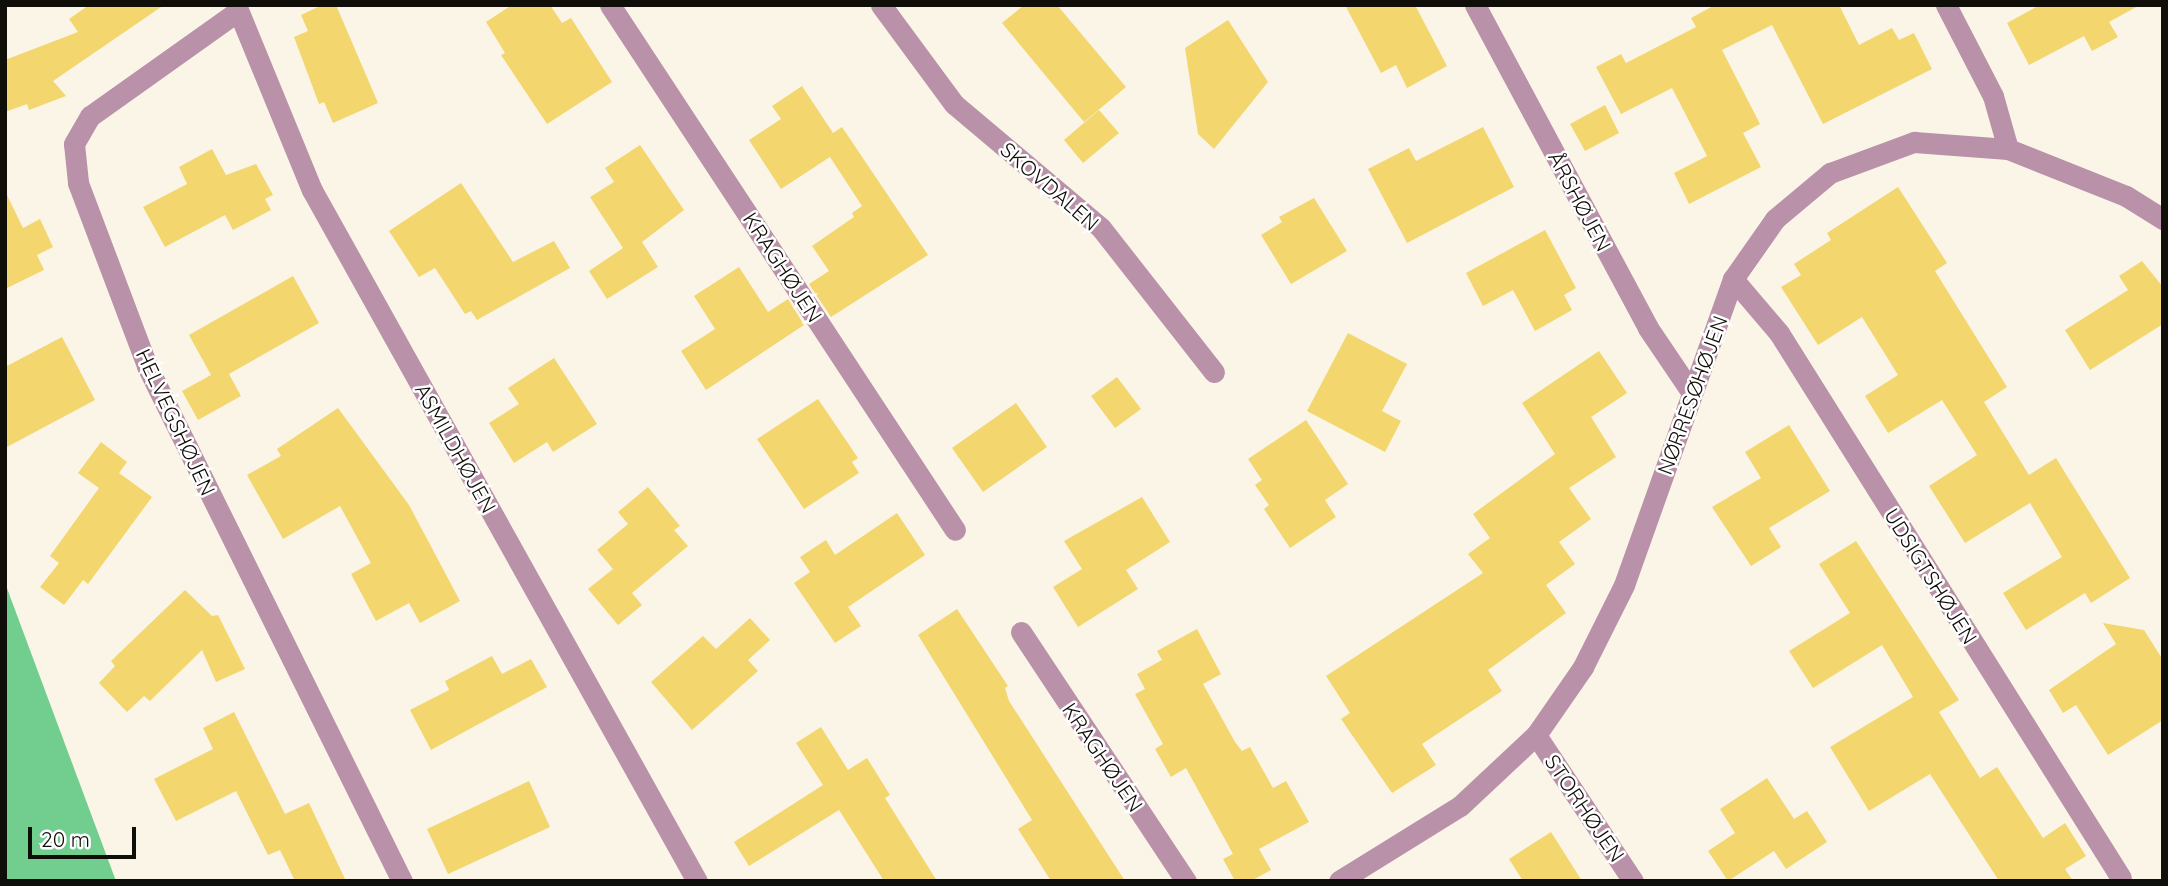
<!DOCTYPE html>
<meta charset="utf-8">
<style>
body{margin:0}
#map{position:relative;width:2168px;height:886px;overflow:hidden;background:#faf5e7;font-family:Quicksand,sans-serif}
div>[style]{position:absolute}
.forest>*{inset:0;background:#71ce8e}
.building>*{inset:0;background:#f3d66e}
.street>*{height:21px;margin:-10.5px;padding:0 10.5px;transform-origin:10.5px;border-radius:10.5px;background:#b992aa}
span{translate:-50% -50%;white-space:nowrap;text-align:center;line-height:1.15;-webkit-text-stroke:5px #fff;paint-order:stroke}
.street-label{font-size:21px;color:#0f0e09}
.frame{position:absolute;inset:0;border:7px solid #0f0e09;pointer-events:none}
.scale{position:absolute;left:28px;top:827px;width:108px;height:32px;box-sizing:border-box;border:4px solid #0f0e09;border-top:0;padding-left:9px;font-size:21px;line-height:24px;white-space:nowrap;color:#0f0e09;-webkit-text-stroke:5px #fff;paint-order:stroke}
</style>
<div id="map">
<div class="forest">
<div style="clip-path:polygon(5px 583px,116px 881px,5px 881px)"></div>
</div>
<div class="building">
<div style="clip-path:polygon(89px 5px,164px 5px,53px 81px,66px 96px,29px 110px,27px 104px,5px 112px,5px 60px,78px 32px,69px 19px)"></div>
<div style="clip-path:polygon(322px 5px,336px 5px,378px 103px,333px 123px,324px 102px,319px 104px,294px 37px,308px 31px,301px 15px)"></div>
<div style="clip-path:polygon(512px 5px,550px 5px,562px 23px,571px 18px,612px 82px,547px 124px,501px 55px,505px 53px,486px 22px)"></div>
<div style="clip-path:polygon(1024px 5px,1057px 5px,1126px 87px,1084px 122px,1002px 23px)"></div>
<div style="clip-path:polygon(1345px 5px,1415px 5px,1447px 66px,1407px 88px,1396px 65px,1381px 73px)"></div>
<div style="clip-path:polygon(1715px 5px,1839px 5px,1859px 45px,1892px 28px,1899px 40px,1914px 33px,1932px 69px,1823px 124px,1772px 25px,1722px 50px,1760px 124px,1743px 133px,1761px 167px,1689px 204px,1674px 173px,1707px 156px,1672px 88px,1621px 114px,1596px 67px,1621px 54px,1626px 63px,1696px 27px,1691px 18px)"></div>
<div style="clip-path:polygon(2040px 5px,2140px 5px,2109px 22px,2118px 37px,2092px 51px,2084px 36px,2029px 65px,2007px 23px)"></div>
<div style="clip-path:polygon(1228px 20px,1268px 82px,1214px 149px,1198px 134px,1185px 48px)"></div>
<div style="clip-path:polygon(802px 86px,833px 133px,842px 127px,928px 255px,831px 317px,809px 284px,829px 271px,812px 246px,854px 217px,852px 213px,862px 206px,830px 157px,781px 189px,749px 140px,781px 119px,772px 106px)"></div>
<div style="clip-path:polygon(1605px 105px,1619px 133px,1585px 151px,1570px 124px)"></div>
<div style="clip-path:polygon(1099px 110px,1119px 133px,1083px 163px,1064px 140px)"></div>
<div style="clip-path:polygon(1483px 127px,1514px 187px,1407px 243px,1368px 169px,1409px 148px,1416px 161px)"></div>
<div style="clip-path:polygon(640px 145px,684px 210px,642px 242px,658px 267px,607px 299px,589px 271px,623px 248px,590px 197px,614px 182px,605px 168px)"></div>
<div style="clip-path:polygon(212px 149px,226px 175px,256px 164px,273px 195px,265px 199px,271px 210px,233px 230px,225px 215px,165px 247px,143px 207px,187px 184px,179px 167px)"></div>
<div style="clip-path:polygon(461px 183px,513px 262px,554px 241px,570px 268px,477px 320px,471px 311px,465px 314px,435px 268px,419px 277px,389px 231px)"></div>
<div style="clip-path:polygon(1898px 187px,1947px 263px,1935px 271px,2007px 387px,1984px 402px,2029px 475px,2056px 458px,2130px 578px,2091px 603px,2085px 593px,2026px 630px,2003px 593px,2062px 557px,2030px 503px,1965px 543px,1929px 486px,1977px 455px,1942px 400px,1888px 433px,1865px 396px,1898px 375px,1862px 317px,1818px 345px,1781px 287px,1801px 275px,1794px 264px,1831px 240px,1827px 233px)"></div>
<div style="clip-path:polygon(5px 191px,23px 228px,40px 219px,53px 247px,37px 255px,44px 270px,5px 289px)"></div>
<div style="clip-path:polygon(1314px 198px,1347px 251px,1291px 284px,1261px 235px,1282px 222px,1279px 217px)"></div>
<div style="clip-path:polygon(1545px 230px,1576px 288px,1564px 295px,1572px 310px,1535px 331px,1513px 290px,1483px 306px,1466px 273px)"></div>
<div style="clip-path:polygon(2142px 261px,2163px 287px,2163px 324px,2090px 370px,2065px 330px,2128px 290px,2119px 276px)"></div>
<div style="clip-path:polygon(739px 267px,768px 312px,788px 299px,804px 325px,706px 390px,681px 351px,715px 329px,694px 296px)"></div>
<div style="clip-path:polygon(293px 276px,319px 323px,229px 374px,241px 396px,198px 420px,182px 391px,211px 375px,189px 335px)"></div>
<div style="clip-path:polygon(1348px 333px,1407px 364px,1382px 411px,1401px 421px,1385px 452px,1307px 411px)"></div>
<div style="clip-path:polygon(62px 337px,95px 400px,5px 448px,5px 367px)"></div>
<div style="clip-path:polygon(1599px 351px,1627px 393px,1591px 417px,1616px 457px,1569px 488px,1591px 519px,1559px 542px,1575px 564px,1546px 585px,1566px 613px,1488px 670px,1502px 691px,1422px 744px,1436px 765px,1392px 793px,1341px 719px,1350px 713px,1326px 676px,1483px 573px,1468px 554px,1490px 538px,1473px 514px,1555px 454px,1522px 403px)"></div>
<div style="clip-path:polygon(554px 358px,597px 424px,553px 452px,547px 442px,514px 463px,489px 423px,519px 404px,508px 388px)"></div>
<div style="clip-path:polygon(1117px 377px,1141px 409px,1115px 428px,1091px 396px)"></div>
<div style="clip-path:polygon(818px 399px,858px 458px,852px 462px,859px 473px,804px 509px,757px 439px)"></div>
<div style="clip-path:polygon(1016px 403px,1047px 447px,983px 492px,952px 448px)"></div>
<div style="clip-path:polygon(338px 408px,409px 505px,460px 601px,420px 623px,409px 603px,376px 621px,351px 574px,371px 563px,340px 506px,283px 539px,247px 475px,281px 456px,277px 449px)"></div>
<div style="clip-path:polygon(1306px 420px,1348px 484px,1325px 500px,1336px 517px,1290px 548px,1264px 509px,1269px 505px,1255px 485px,1262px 480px,1248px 459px)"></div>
<div style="clip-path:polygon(1789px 425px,1830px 491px,1769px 528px,1781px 547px,1751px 566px,1712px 507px,1761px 478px,1745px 452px)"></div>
<div style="clip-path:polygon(101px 442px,127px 462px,119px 473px,152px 497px,88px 584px,83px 580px,64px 605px,40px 587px,59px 563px,50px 556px,99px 488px,78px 473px)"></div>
<div style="clip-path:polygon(648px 487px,680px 526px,674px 530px,688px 546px,632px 593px,642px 605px,618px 625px,588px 589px,613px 569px,597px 550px,628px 524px,618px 512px)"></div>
<div style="clip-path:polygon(1142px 497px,1170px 542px,1126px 570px,1138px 589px,1078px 627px,1053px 587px,1082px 569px,1064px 541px)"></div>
<div style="clip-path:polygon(897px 513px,925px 555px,848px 607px,861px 626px,835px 643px,794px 583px,810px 572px,800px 557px,826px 540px,835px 555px)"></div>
<div style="clip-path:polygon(1856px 541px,1959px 700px,1939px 712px,1980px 778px,1997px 767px,2043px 838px,2065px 823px,2086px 856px,2065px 869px,2073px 881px,1999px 881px,1930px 774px,1869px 811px,1830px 747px,1913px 697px,1882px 645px,1813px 688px,1789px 651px,1850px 613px,1819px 564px)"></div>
<div style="clip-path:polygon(185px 590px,212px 616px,218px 615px,245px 669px,216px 682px,202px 650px,150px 701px,144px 696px,127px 712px,99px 683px,115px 666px,111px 661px)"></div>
<div style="clip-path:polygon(957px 609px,1008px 686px,1005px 688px,1009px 701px,1125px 881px,1051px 881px,1018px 829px,1032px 820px,918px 635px)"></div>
<div style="clip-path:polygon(750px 618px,770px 640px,748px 660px,758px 671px,692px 730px,651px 682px,703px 636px,716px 649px)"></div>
<div style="clip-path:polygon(2103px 623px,2144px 630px,2163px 660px,2163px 720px,2108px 755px,2076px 705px,2063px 713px,2049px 690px,2116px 644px)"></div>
<div style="clip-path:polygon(1197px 629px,1221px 674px,1203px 684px,1235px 742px,1242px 751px,1250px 747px,1273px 788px,1286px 781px,1309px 822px,1259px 849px,1271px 870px,1251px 881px,1235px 881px,1223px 859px,1233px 854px,1186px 768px,1171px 777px,1155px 749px,1163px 744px,1135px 694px,1145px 689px,1137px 674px,1162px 660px,1157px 651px)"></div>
<div style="clip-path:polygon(492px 656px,502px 674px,531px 659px,547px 687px,431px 750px,410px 710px,449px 690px,445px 681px)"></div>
<div style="clip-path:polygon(234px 712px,285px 814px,309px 803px,346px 881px,295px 881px,280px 850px,268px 855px,236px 791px,176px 821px,154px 779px,213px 749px,203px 728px)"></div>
<div style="clip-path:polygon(821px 727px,848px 770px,867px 758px,890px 795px,885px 798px,937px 881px,884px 881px,839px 810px,749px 866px,734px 842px,823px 785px,796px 743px)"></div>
<div style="clip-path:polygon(1767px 778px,1794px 819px,1807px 811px,1827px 842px,1786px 869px,1774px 851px,1728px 881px,1708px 851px,1735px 833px,1720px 809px)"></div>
<div style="clip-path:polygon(529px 781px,550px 827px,448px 874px,427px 829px)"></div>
<div style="clip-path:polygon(1551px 832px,1582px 881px,1523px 881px,1509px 859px)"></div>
</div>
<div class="street">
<div style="left:236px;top:5px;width:200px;rotate:67.7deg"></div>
<div style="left:312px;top:190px;width:791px;rotate:60.88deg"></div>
<div style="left:610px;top:5px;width:628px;rotate:56.69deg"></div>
<div style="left:881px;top:5px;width:123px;rotate:53.6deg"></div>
<div style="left:954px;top:104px;width:192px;rotate:40.1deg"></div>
<div style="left:1101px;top:228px;width:183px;rotate:51.9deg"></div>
<div style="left:1475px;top:5px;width:366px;rotate:61.8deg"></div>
<div style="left:1648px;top:328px;width:78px;rotate:55.9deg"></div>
<div style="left:1946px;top:5px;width:102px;rotate:62.7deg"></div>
<div style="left:1993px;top:96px;width:55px;rotate:74.2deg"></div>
<div style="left:238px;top:11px;width:181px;rotate:144.6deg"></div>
<div style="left:90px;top:116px;width:32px;rotate:120deg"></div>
<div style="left:74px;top:144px;width:39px;rotate:84deg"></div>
<div style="left:78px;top:183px;width:196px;rotate:69.3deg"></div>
<div style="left:147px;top:366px;width:575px;rotate:63.66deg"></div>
<div style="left:1733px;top:279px;width:71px;rotate:49.6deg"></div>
<div style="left:1779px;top:333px;width:643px;rotate:57.89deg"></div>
<div style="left:1021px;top:632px;width:299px;rotate:56.5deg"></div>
<div style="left:1536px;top:735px;width:175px;rotate:56.4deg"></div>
<div style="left:1339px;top:881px;width:142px;rotate:-31.8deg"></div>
<div style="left:1460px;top:806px;width:104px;rotate:-43.1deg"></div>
<div style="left:1536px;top:735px;width:83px;rotate:-55.3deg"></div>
<div style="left:1583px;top:667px;width:92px;rotate:-63.4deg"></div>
<div style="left:1624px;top:585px;width:325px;rotate:-70.4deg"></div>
<div style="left:1733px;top:279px;width:73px;rotate:-55deg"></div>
<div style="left:1775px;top:219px;width:72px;rotate:-39.9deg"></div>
<div style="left:1830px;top:173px;width:90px;rotate:-20.3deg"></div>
<div style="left:1914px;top:142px;width:94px;rotate:4.3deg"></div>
<div style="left:2008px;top:149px;width:127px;rotate:21.7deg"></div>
<div style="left:2126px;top:196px;width:44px;rotate:31.9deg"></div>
</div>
<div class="street-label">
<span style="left:1050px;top:186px;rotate:41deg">SKOVDALEN</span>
<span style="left:1580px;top:201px;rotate:62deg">ÅRSHØJEN</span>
<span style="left:783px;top:267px;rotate:57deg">KRAGHØJEN</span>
<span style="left:1692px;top:395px;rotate:-70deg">NØRRESØHØJEN</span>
<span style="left:176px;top:422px;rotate:65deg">HELVEGSHØJEN</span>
<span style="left:456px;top:448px;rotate:61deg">ASMILDHØJEN</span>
<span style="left:1931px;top:576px;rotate:58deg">UDSIGTSHØJEN</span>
<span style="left:1103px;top:757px;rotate:56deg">KRAGHØJEN</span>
<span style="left:1585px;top:808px;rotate:56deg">STORHØJEN</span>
</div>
<div class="frame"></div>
<div class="scale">20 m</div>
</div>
